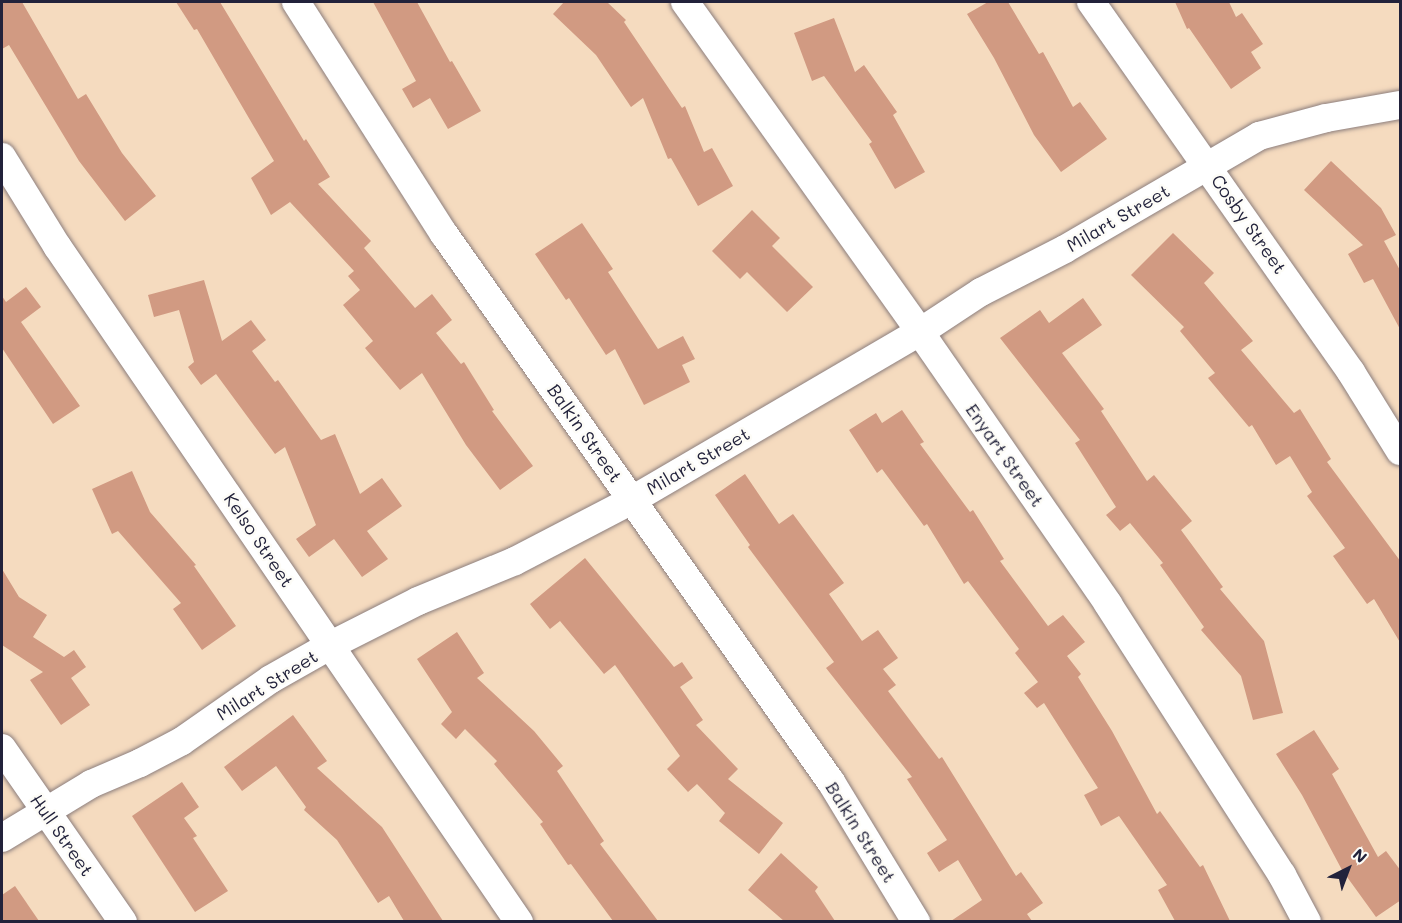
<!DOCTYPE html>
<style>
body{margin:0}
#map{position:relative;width:1402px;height:923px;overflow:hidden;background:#f5dbbf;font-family:Mali,sans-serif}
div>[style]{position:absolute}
.building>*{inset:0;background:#d19a82}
.roads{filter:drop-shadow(0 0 2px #8c7e7d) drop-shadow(0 0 2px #8c7e7d)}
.street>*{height:28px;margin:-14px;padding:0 14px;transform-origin:14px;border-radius:14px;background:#fff}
span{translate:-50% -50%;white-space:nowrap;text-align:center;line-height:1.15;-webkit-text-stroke:5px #fdfcf7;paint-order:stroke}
.street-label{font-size:18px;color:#22223b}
.frame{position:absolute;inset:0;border:3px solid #22223b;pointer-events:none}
.north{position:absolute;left:1318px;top:839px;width:60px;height:60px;-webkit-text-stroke:4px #fdfcf7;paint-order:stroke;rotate:42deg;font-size:16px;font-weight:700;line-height:24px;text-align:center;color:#22223b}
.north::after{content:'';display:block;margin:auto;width:21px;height:27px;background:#22223b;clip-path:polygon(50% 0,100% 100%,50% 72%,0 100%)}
</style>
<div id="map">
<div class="building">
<div style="clip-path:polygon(2px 2px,22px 2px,78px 99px,86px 94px,122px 153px,156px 196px,125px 221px,79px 161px,9px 45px,2px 49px)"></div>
<div style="clip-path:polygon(176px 2px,220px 2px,304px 141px,306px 139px,330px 177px,318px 184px,371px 241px,364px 248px,415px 308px,432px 294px,452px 320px,436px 333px,461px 364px,464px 362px,494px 410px,492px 411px,533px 466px,500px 490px,466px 445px,422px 373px,400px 390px,365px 348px,373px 341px,343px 305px,360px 290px,348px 276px,354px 271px,290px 202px,271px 215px,251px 178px,274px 161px,197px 29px,194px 30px)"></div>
<div style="clip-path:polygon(373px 2px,417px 2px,450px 62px,452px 61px,481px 111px,448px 129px,430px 98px,413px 108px,402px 89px,416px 81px)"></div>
<div style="clip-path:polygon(564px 2px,607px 2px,626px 20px,624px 22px,682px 108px,685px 106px,704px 152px,712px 148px,733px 186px,698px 206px,671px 158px,668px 159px,643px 98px,631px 107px,596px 55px,553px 14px)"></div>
<div style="clip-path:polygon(988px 2px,1008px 2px,1039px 54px,1043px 52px,1073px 107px,1080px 102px,1107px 139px,1061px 172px,1034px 135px,994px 58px,967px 14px)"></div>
<div style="clip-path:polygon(1175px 2px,1229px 2px,1236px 17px,1242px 13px,1263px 44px,1251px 52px,1261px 68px,1231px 89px,1189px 28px,1187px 29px)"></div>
<div style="clip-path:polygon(834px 18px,855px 72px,864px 65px,897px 112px,893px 115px,925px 172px,895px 189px,869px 144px,872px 142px,824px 76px,812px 81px,794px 33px)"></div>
<div style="clip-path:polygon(1331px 161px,1381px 208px,1396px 235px,1384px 241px,1401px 272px,1401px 331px,1373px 279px,1364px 283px,1348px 254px,1363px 245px,1304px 190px)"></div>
<div style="clip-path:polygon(752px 210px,780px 238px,772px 246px,813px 287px,787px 312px,747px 272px,740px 279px,712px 251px)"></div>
<div style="clip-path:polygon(582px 223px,613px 269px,608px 272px,658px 349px,683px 336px,695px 359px,682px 365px,690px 382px,644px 405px,615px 349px,606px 355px,569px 298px,566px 300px,535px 254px)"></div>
<div style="clip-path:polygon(1173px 233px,1214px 273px,1204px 283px,1253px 341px,1241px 350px,1294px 413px,1300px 409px,1331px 459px,1327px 462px,1401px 562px,1401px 644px,1374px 599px,1367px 604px,1333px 556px,1345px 548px,1307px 496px,1312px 492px,1290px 456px,1276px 465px,1252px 425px,1249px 427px,1208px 378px,1215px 373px,1180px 331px,1184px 327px,1131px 275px)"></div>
<div style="clip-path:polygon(204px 280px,222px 341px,251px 320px,266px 340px,252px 351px,275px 382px,278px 380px,321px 440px,335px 434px,360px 494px,382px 478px,402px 506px,367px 531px,388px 559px,362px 577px,334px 539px,309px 557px,296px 539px,316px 525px,285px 447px,275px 454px,216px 374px,201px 385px,188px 367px,194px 362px,179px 310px,154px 317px,148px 295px)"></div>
<div style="clip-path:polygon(26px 287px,41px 307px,21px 322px,80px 406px,53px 424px,2px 348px,2px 296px,6px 302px)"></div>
<div style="clip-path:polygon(1083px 298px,1102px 325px,1062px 353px,1104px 409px,1101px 411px,1147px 481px,1154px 475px,1192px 521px,1181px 530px,1223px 587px,1220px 589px,1264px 641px,1283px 713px,1253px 720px,1241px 676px,1201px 630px,1204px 627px,1160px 565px,1163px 563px,1130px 523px,1120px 531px,1106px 515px,1116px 507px,1075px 443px,1080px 440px,1000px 338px,1040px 310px,1049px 323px)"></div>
<div style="clip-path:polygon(902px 410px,924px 442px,920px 444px,970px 512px,973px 510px,1004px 559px,1000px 561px,1048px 626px,1063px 615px,1085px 642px,1067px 656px,1081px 674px,1078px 677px,1112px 731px,1157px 814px,1160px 811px,1200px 867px,1203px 865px,1230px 921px,1175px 921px,1158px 890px,1167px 885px,1119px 816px,1101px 826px,1084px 795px,1098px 788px,1044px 703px,1037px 708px,1024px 693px,1038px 682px,1015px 653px,1019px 649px,968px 581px,964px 584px,927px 524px,924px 526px,882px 469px,877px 473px,849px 430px,876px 413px,882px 423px)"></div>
<div style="clip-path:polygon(132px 471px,150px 512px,196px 565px,194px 566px,236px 626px,202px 650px,173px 609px,181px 603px,118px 531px,112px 534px,92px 489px)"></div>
<div style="clip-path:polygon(745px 474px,779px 524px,793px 514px,844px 583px,829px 594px,862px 641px,878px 630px,898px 658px,883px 669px,896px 685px,888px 691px,939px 759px,942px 757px,1016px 876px,1021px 872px,1043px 903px,1027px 914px,1032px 921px,951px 921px,982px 900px,958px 860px,939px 872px,927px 853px,947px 840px,907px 779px,912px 777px,826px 668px,834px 662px,748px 547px,750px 545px,715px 495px)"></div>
<div style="clip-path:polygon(585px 558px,674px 667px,682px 662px,693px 678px,680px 687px,703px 720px,696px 725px,738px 769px,728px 779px,783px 823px,759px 854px,719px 821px,725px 813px,697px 784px,688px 792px,667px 769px,680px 756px,615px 665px,604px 674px,560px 621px,550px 629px,530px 604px)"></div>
<div style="clip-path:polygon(2px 569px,19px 597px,47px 615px,33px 637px,64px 657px,74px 650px,86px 667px,71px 678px,90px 705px,61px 725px,30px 680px,43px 672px,2px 645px)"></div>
<div style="clip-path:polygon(457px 632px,484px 673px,477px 678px,534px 731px,563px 766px,557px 771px,604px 841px,600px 844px,658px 921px,613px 921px,571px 864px,568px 865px,540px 824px,543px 822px,494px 764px,497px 761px,465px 729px,456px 739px,441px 724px,452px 712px,417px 659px)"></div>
<div style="clip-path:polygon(293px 715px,327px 761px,317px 768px,382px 827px,443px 921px,404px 921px,389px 896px,378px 903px,337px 840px,304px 810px,306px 807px,276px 766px,242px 791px,224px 767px)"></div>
<div style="clip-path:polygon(1314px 730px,1339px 769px,1332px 774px,1378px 857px,1386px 851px,1401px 871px,1401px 900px,1376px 917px,1342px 870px,1302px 795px,1276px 754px)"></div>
<div style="clip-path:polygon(182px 782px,199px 807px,184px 818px,197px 836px,193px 838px,228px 891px,195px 912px,132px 816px)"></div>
<div style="clip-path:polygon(781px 853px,818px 887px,815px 891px,835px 921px,784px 921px,748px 890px)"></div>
<div style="clip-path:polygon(15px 886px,39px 921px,2px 921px,2px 895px)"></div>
</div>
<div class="roads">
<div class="street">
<div style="left:296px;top:2px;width:275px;rotate:57.5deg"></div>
<div style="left:444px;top:234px;width:671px;rotate:54.77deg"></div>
<div style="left:831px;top:782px;width:164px;rotate:58.7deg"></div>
<div style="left:685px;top:2px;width:405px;rotate:54.5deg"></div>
<div style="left:920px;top:332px;width:331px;rotate:55.3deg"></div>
<div style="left:1108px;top:604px;width:322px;rotate:57.3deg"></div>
<div style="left:1282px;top:875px;width:53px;rotate:62deg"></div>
<div style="left:1091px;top:2px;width:452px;rotate:54.9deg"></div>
<div style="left:1351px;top:372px;width:93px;rotate:58.2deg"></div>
<div style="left:2px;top:157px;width:105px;rotate:58.3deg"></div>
<div style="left:57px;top:246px;width:819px;rotate:55.65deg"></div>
<div style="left:2px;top:748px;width:212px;rotate:55.2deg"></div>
<div style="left:2px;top:838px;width:104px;rotate:-31.2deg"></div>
<div style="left:91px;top:784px;width:53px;rotate:-23.2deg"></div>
<div style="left:140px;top:763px;width:47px;rotate:-27.6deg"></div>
<div style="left:182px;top:741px;width:108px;rotate:-34.9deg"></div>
<div style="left:271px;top:679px;width:69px;rotate:-29.5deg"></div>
<div style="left:331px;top:645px;width:97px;rotate:-26.8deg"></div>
<div style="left:418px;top:601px;width:105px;rotate:-22.4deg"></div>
<div style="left:515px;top:561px;width:132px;rotate:-27.5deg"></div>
<div style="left:632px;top:500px;width:333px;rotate:-30.3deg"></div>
<div style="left:920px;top:332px;width:73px;rotate:-33.3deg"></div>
<div style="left:981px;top:292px;width:94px;rotate:-27.1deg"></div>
<div style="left:1065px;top:249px;width:225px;rotate:-30.2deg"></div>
<div style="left:1259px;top:136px;width:69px;rotate:-15deg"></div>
<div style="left:1326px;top:118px;width:75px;rotate:-10deg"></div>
</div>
</div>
<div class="street-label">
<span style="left:1118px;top:218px;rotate:-30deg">Milart Street</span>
<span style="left:1249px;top:224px;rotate:55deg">Cosby Street</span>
<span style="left:585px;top:433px;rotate:55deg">Balkin Street</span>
<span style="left:1005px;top:455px;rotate:55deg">Enyart Street</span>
<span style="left:698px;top:461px;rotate:-30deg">Milart Street</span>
<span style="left:259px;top:540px;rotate:56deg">Kelso Street</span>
<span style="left:267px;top:685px;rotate:-32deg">Milart Street</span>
<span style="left:861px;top:832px;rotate:58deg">Balkin Street</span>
<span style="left:62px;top:835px;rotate:55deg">Hull Street</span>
</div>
<div class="frame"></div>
<div class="north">N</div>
</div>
